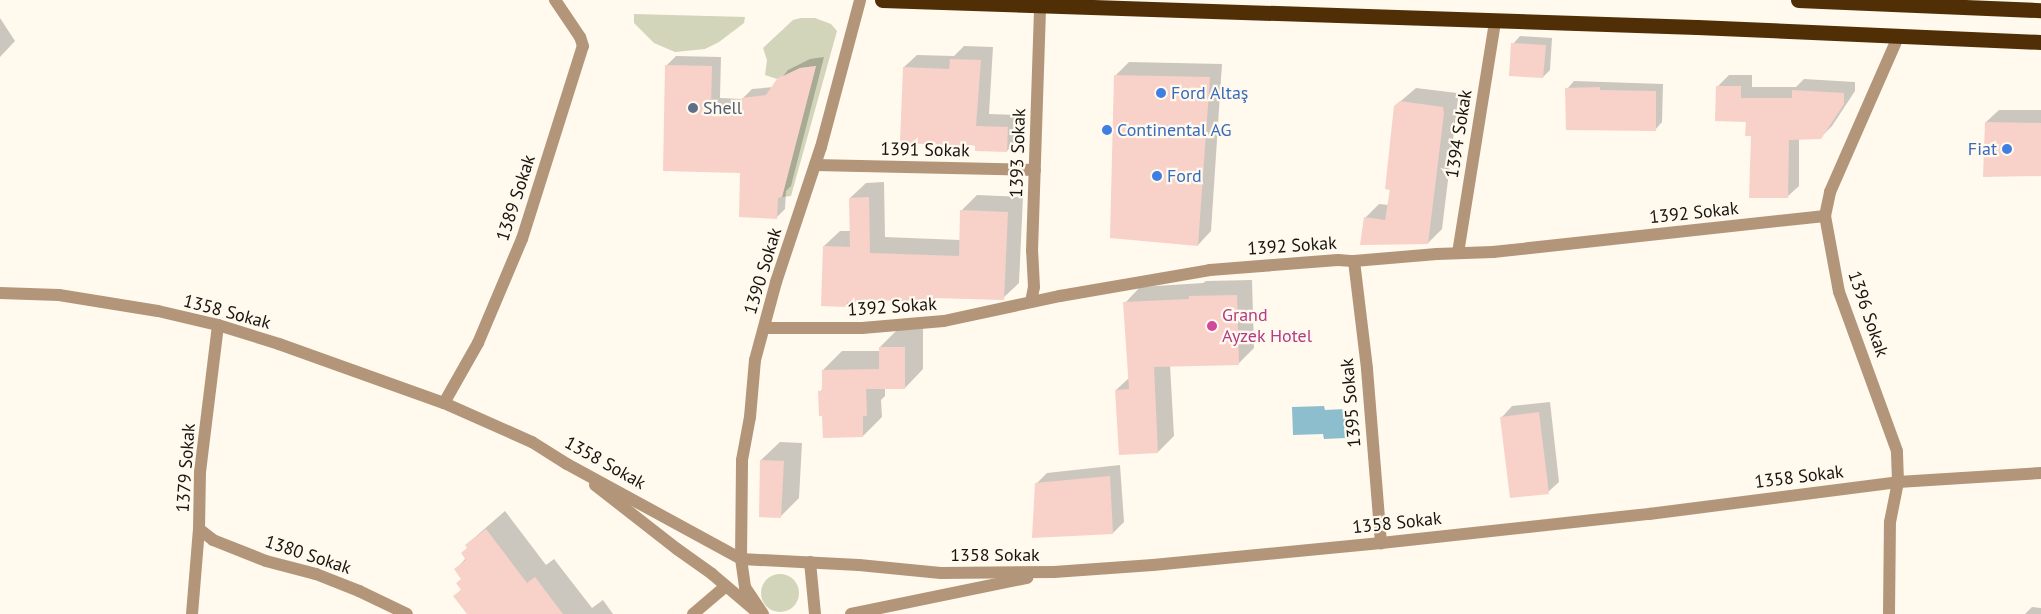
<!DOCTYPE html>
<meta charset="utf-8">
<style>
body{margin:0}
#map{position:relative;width:2041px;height:614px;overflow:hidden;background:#fff9ee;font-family:"PT Sans",sans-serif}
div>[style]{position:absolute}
.green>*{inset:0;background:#d2d5b9}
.round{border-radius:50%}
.water>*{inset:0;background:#8cbecd}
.shadow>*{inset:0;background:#0003}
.building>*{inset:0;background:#f8d1c9}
.minor>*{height:12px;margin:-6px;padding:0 6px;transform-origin:6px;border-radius:6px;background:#b3967a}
.highway>*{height:15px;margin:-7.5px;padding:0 7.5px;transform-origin:7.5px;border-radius:7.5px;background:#502f06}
.dots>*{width:14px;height:14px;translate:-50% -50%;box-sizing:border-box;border:2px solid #fff9ee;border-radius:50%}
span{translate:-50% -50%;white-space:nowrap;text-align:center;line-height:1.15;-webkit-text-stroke:4.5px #fff9ee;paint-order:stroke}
.shop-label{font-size:18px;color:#366cbe}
.left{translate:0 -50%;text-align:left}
.right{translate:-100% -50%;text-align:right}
.service-label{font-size:18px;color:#4e5e75}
.street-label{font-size:18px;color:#171410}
.hotel-label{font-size:18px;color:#b23c85}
</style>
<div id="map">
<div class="green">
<div style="clip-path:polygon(634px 14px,745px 17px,744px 23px,719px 42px,705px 49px,675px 52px,654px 43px,634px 23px)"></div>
<div style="clip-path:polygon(801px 18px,815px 18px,831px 24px,837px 31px,791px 196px,782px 197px,816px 66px,800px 68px,777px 79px,765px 75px,767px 60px,763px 48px,793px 20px)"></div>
<div class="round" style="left:761px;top:574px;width:38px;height:38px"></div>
</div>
<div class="water">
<div style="clip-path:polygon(1324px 406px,1325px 410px,1345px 409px,1346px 438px,1324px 439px,1323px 434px,1293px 435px,1292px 407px)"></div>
</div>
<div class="shadow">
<div style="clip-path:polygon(0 18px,15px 41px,0 57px)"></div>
<div style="clip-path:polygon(1520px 36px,1552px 38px,1550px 70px,1543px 77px,1513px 44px)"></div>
<div style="clip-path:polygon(964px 46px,993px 47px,989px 114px,1020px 115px,1019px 138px,1007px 151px,977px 145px,904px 67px,917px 55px,954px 56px)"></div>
<div style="clip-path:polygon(676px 56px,721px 57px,720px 98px,742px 99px,752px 89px,774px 87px,788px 70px,810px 59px,824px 57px,791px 186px,786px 191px,785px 209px,776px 218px,667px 65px)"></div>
<div style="clip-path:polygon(1129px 62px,1222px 64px,1211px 231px,1198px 245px,1116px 75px)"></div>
<div style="clip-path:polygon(1729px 75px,1752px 75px,1752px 87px,1796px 87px,1804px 79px,1855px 82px,1855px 91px,1832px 126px,1820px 138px,1799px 138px,1799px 186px,1787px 197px,1747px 121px,1718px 86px)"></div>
<div style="clip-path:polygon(1574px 81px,1663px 84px,1662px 122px,1655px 130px,1567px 89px)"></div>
<div style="clip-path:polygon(1416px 88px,1457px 93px,1458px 99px,1442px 229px,1428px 243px,1365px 218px,1379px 204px,1389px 205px,1395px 106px)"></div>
<div style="clip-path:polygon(1999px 110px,2041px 110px,2041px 175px,1986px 122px)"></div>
<div style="clip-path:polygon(884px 182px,885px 237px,960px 240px,961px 211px,977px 195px,1023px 197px,1019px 283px,1003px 298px,937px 297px,933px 300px,869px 298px,866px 302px,851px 301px,846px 306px,824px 246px,840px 231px,851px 231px,850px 198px,866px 183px)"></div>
<div style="clip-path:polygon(1252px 280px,1254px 348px,1239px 363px,1170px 365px,1174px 436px,1158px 452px,1116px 390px,1129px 378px,1125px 303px,1140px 287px,1203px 283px,1206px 281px)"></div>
<div style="clip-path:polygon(899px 328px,923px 328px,923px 369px,905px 388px,885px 388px,885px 396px,881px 400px,882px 417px,863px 436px,820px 392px,823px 388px,823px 370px,842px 351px,880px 351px,880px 347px)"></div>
<div style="clip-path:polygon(1550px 402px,1559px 482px,1548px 492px,1502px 417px,1512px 406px)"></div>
<div style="clip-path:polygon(780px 442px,802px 443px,799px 498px,780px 517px,761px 460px)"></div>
<div style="clip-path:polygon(1120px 465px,1124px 522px,1113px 533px,1036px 484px,1047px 473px)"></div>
<div style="clip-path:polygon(505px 511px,546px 565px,554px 559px,592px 608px,603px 600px,613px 614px,487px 614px,455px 596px,462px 589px,462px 578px,456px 569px,466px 558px,468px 548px,466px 545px)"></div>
<div style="clip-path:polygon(2032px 607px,2041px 608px,2041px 614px,2025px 614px)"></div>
</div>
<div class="building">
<div style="clip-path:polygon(1511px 43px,1546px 45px,1543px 78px,1509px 76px)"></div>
<div style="clip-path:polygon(950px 59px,981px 60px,976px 126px,1008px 127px,1007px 152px,975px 151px,975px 146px,900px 143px,903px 67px,949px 69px)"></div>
<div style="clip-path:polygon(665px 65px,712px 66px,711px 107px,741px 108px,742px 98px,766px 95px,777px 79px,800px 68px,816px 66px,782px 197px,778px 198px,777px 219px,739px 217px,740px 173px,663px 171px)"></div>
<div style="clip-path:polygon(1114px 75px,1210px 77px,1198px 246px,1110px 238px)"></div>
<div style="clip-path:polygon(1716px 86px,1741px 86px,1741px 98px,1792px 98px,1792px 90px,1844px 93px,1844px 104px,1821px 139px,1789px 140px,1788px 198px,1749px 198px,1751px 136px,1745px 136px,1746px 122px,1715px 121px)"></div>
<div style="clip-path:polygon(1600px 87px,1600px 90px,1656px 91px,1656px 131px,1566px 130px,1565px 88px)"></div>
<div style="clip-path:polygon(1400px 101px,1443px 107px,1444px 113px,1428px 244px,1360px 245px,1364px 217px,1385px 220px,1390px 190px,1385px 189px,1394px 106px)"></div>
<div style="clip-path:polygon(1985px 122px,2041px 123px,2041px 176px,1983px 177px)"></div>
<div style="clip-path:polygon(869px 197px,870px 253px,959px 256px,960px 210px,1008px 212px,1004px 300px,934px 298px,934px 302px,866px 300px,866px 303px,847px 302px,847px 307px,821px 306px,823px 246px,850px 247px,849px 198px)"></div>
<div style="clip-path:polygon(1237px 295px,1239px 365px,1154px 367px,1158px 453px,1119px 455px,1115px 390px,1129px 389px,1123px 302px,1189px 299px,1189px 296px)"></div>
<div style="clip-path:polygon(879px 347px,905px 347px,905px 389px,866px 389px,867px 416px,863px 416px,863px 437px,823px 438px,822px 416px,819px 416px,818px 391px,822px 391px,822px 370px,879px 369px)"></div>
<div style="clip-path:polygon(1539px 412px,1549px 494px,1510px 498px,1500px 417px)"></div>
<div style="clip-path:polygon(760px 460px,784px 461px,781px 518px,759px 517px)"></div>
<div style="clip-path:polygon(1110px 476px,1113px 534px,1032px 538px,1035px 483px)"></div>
<div style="clip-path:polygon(486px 529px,527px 583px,535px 577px,563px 614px,467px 614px,453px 596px,461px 590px,456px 583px,461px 579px,454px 569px,466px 560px,461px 553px,467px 548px,465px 545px)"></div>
</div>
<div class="minor">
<div style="left:815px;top:165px;width:220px;rotate:1.3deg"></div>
<div style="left:1458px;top:253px;width:235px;rotate:-80.9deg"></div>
<div style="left:1354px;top:261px;width:109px;rotate:83.1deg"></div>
<div style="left:1367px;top:369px;width:175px;rotate:85.4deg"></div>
<div style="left:0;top:293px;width:59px;rotate:1.9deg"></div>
<div style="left:59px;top:295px;width:100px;rotate:9.2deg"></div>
<div style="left:158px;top:311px;width:62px;rotate:13.1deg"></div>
<div style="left:218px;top:325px;width:64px;rotate:17.3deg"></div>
<div style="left:279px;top:344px;width:175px;rotate:19.7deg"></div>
<div style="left:444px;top:403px;width:96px;rotate:23.9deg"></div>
<div style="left:532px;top:442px;width:41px;rotate:32.2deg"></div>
<div style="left:567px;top:464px;width:198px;rotate:28.6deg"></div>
<div style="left:741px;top:559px;width:118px;rotate:2.9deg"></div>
<div style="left:859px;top:565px;width:82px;rotate:5.6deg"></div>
<div style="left:941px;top:573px;width:113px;rotate:-0.5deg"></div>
<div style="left:1054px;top:572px;width:99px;rotate:-4deg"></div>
<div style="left:1153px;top:565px;width:229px;rotate:-5.5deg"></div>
<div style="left:1381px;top:543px;width:270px;rotate:-6.2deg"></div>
<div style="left:1649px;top:514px;width:251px;rotate:-7.3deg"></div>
<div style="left:1898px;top:482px;width:143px;rotate:-3.6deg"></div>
<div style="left:1031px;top:302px;width:15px;rotate:-79deg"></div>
<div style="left:1034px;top:287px;width:36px;rotate:-93deg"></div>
<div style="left:1032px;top:251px;width:246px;rotate:-88.1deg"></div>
<div style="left:764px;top:328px;width:98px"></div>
<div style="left:862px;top:328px;width:82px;rotate:-4.9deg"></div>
<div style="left:944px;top:321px;width:119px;rotate:-12.2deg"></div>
<div style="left:1060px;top:296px;width:152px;rotate:-9.8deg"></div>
<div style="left:1210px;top:270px;width:128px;rotate:-4.5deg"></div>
<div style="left:1338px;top:260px;width:16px;rotate:4deg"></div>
<div style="left:1354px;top:261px;width:83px;rotate:-4.8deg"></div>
<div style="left:1437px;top:254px;width:56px;rotate:-2deg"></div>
<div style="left:1493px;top:252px;width:334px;rotate:-6.2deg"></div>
<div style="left:444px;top:403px;width:69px;rotate:-60.5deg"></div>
<div style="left:478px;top:343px;width:113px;rotate:-67.1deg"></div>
<div style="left:522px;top:239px;width:202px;rotate:-72.5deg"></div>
<div style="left:583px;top:46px;width:9px;rotate:-108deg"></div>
<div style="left:580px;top:37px;width:45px;rotate:-124deg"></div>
<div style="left:595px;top:485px;width:104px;rotate:38deg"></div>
<div style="left:677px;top:549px;width:43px;rotate:35.5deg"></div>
<div style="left:712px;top:574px;width:60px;rotate:40.3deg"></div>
<div style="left:199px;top:529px;width:18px;rotate:38deg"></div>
<div style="left:213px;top:540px;width:57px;rotate:21.6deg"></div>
<div style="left:266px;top:561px;width:52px;rotate:14.6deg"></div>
<div style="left:316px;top:574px;width:46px;rotate:21.6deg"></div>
<div style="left:359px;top:591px;width:53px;rotate:25.6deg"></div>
<div style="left:810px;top:562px;width:52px;rotate:84.5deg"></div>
<div style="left:192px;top:614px;width:85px;rotate:-85.3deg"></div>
<div style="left:199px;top:529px;width:57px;rotate:-89deg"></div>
<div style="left:200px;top:472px;width:148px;rotate:-83deg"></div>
<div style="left:693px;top:614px;width:43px;rotate:-40.3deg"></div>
<div style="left:763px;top:614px;width:32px;rotate:-124deg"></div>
<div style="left:745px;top:587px;width:28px;rotate:-98deg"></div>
<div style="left:741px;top:559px;width:99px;rotate:-89.4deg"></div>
<div style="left:742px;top:460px;width:44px;rotate:-79.5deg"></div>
<div style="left:750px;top:417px;width:57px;rotate:-85deg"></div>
<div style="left:755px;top:360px;width:81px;rotate:-74.9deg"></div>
<div style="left:776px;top:282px;width:142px;rotate:-71.6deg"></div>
<div style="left:821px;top:147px;width:152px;rotate:-75.1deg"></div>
<div style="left:851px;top:614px;width:180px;rotate:-11.6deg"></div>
<div style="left:1889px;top:614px;width:92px;rotate:-89.4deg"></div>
<div style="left:1890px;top:522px;width:41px;rotate:-78.7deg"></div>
<div style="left:1898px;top:482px;width:31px;rotate:-92deg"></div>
<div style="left:1897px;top:451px;width:169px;rotate:-110deg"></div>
<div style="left:1839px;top:292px;width:77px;rotate:-100.4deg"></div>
<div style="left:1825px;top:216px;width:25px;rotate:-78deg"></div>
<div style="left:1830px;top:192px;width:169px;rotate:-66.3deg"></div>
</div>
<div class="highway">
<div style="left:882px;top:0;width:815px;rotate:1.9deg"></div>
<div style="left:1697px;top:27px;width:344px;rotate:2.5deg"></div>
<div style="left:1798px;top:0;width:243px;rotate:2.4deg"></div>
</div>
<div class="dots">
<div style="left:1161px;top:93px;background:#3f7fe0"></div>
<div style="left:693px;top:108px;background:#5c6f8a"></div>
<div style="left:1107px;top:130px;background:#3f7fe0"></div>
<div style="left:2007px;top:149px;background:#3f7fe0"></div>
<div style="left:1157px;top:176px;background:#3f7fe0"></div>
<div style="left:1212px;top:326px;background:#d1479c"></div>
</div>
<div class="shop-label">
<span class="left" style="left:1171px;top:93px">Ford Altaş</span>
<span class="left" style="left:1117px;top:130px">Continental AG</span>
<span class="right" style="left:1997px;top:149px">Fiat</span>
<span class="left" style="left:1167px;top:176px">Ford</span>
</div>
<div class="service-label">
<span class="left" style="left:703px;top:108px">Shell</span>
</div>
<div class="street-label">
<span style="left:1459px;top:134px;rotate:-81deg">1394 Sokak</span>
<span style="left:925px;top:150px;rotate:1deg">1391 Sokak</span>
<span style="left:1018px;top:153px;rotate:-88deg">1393 Sokak</span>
<span style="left:516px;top:198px;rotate:-72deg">1389 Sokak</span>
<span style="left:1694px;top:213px;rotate:-6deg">1392 Sokak</span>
<span style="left:1292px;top:246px;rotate:-4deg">1392 Sokak</span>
<span style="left:763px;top:271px;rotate:-73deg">1390 Sokak</span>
<span style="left:892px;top:307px;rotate:-4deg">1392 Sokak</span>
<span style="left:227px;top:312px;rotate:15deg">1358 Sokak</span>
<span style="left:1868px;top:314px;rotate:71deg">1396 Sokak</span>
<span style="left:1351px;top:403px;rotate:-95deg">1395 Sokak</span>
<span style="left:605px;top:463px;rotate:29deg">1358 Sokak</span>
<span style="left:186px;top:468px;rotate:-86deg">1379 Sokak</span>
<span style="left:1799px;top:477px;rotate:-7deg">1358 Sokak</span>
<span style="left:1397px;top:523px;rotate:-6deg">1358 Sokak</span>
<span style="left:308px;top:555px;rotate:18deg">1380 Sokak</span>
<span style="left:995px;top:555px">1358 Sokak</span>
</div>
<div class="hotel-label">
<span class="left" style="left:1222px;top:326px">Grand<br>Ayzek Hotel</span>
</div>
</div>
